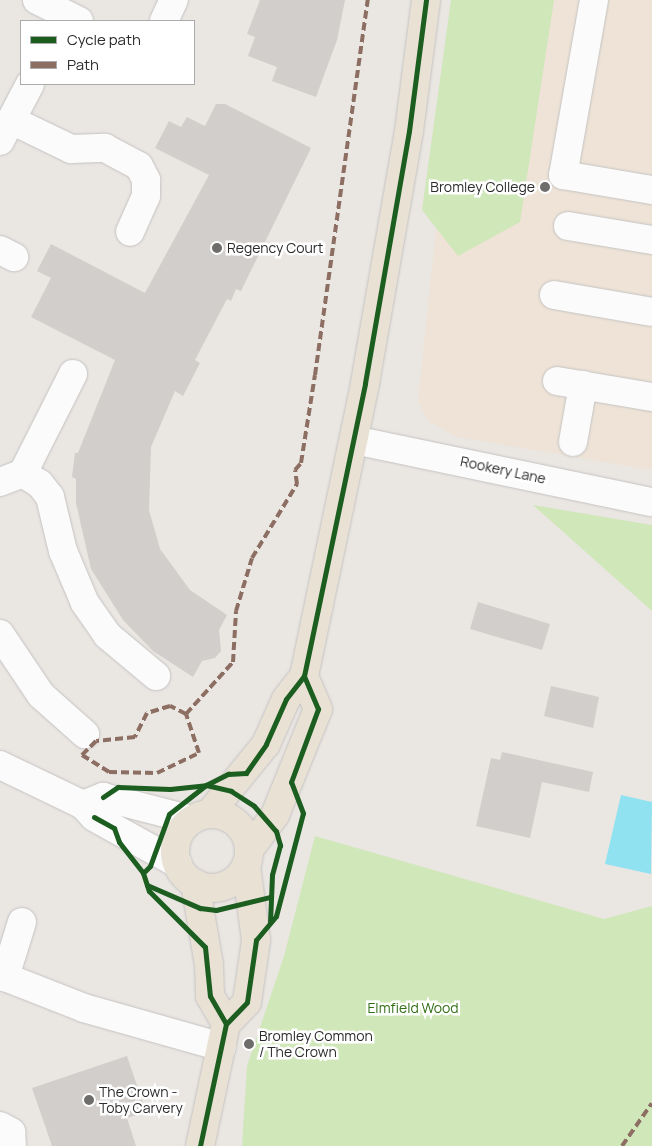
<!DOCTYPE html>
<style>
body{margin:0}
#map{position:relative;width:652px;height:1146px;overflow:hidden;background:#eae6e2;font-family:Manrope,sans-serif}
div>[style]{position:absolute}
.education>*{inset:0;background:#eee3d6}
.green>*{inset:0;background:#d0e7b9}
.water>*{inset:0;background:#91e2f0}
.building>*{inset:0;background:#d1cecb}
.roads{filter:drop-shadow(0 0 1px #c4c3c3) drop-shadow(0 0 1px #c4c3c3)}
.minor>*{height:28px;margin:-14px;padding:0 14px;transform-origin:14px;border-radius:14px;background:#fcfbfb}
.major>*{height:28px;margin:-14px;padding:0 14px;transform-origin:14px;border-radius:14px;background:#e8e1d4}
.major>.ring{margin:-14px;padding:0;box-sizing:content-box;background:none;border:28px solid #e8e1d4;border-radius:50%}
.quiet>*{height:4px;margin-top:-2px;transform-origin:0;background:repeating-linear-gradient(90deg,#8d6e63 0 8px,transparent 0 12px)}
.cycleway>*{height:5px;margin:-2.5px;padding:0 2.5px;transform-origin:2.5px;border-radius:2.5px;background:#1b5e20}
.dots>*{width:14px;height:14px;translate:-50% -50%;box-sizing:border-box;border:2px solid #fff;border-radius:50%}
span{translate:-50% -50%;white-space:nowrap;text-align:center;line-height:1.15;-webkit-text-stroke:5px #fff;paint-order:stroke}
.poi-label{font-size:14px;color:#2c2c2c}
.right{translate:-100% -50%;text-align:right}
.left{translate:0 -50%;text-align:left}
.street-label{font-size:14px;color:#2c2c2c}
.park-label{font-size:14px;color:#326f16}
.legend{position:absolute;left:20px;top:20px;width:175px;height:65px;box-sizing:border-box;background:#fff;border:1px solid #ababab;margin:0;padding:6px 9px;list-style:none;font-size:15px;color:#2c2c2c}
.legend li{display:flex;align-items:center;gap:10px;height:25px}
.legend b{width:25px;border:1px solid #ababab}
</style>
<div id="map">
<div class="education">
<div style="clip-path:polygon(460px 0,652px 0,652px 470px,457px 437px,428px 421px,418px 401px)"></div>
</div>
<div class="green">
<div style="clip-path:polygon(451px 0,554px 0,520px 222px,458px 256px,422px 210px)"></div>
<div style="clip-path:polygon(533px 505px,652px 525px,652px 611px)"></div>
<div style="clip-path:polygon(315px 836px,604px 919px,652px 906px,652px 1146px,242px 1146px,247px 1066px,284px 956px)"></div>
</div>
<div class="water">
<div style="clip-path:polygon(621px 795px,652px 802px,651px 874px,605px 864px)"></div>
</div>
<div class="building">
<div style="clip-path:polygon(260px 0,345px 0,337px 40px,316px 97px,272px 81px,277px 67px,248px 56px,255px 37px,247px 34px)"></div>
<div style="clip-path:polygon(216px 104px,225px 104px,311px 148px,241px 291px,236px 289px,231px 301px,227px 299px,195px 360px,200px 363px,183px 396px,175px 391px,151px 447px,149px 510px,160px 549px,190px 590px,227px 615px,219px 630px,221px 651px,215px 658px,202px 661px,193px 677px,153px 651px,123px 620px,91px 569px,76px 503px,76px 479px,72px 477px,75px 453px,78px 453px,115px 360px,31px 317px,51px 278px,37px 271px,51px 244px,145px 293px,209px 175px,155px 148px,169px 121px,181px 127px,187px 117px,205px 126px)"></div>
<div style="clip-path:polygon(478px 602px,550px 624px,542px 650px,470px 629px)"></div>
<div style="clip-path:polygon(551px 686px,599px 697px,593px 728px,544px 716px)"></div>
<div style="clip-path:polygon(502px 752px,593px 772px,589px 792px,542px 782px,530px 838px,476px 826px,491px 758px,500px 760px)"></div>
<div style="clip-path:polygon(127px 1056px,146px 1112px,127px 1118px,136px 1146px,52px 1146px,32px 1088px)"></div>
</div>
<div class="roads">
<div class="minor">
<div style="left:37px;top:0;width:47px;rotate:26.6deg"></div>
<div style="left:594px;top:0;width:178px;rotate:100deg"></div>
<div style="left:563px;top:175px;width:90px;rotate:9.6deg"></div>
<div style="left:164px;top:21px;width:23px;rotate:-65deg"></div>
<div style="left:11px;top:120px;width:67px;rotate:25.8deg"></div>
<div style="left:71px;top:149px;width:34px;rotate:-2deg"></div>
<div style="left:105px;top:148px;width:38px;rotate:28deg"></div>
<div style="left:139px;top:166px;width:16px;rotate:63deg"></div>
<div style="left:146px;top:180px;width:16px;rotate:90deg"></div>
<div style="left:146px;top:196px;width:39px;rotate:114deg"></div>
<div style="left:0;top:141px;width:64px;rotate:-62.2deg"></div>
<div style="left:568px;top:226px;width:85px;rotate:9.5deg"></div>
<div style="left:0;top:250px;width:16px;rotate:27deg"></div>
<div style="left:554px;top:295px;width:99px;rotate:9.8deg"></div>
<div style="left:557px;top:381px;width:96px;rotate:9.6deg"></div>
<div style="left:354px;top:440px;width:304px;rotate:11.8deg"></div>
<div style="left:573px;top:442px;width:58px;rotate:-80deg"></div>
<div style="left:23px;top:473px;width:20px;rotate:33deg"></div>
<div style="left:40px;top:484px;width:16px;rotate:52deg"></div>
<div style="left:50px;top:497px;width:56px;rotate:76.5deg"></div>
<div style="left:63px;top:551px;width:56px;rotate:67.1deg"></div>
<div style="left:85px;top:603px;width:39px;rotate:55deg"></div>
<div style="left:107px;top:635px;width:64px;rotate:39.9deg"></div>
<div style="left:0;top:482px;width:25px;rotate:-21deg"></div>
<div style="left:23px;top:473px;width:111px;rotate:-63.2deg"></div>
<div style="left:0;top:634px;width:73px;rotate:56.1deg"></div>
<div style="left:41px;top:695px;width:59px;rotate:41.6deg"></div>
<div style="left:0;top:765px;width:92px;rotate:25.7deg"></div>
<div style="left:83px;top:805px;width:16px;rotate:47deg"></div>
<div style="left:94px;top:817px;width:96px;rotate:29.2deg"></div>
<div style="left:83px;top:805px;width:22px;rotate:-22deg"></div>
<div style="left:103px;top:797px;width:92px;rotate:14.5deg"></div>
<div style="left:22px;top:922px;width:58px;rotate:107.2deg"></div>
<div style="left:5px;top:977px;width:85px;rotate:21.4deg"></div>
<div style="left:84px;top:1008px;width:143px;rotate:15.8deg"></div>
<div style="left:0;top:1126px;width:13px;rotate:29deg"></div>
<div style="left:11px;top:1132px;width:14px;rotate:86deg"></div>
</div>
<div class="major">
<div style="left:209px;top:814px;width:90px;rotate:-50.8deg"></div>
<div style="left:266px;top:744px;width:49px;rotate:-66deg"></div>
<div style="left:286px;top:699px;width:29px;rotate:-52deg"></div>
<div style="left:304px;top:676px;width:299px;rotate:-78.2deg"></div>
<div style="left:365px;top:383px;width:256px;rotate:-80.1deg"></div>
<div style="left:409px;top:131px;width:132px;rotate:-82.6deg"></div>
<div class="ring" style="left:175px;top:814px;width:46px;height:46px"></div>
<div style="left:249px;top:850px;width:44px;rotate:-53.4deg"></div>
<div style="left:275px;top:815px;width:114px;rotate:-67.9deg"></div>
<div style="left:318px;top:709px;width:36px;rotate:-113deg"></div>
<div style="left:195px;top:883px;width:83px;rotate:80.3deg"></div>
<div style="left:209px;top:965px;width:31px;rotate:88deg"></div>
<div style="left:210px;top:996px;width:32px;rotate:60deg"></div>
<div style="left:200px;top:1146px;width:125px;rotate:-78deg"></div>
<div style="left:226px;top:1024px;width:30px;rotate:-46deg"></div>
<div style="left:247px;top:1002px;width:63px;rotate:-81.7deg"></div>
<div style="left:256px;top:940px;width:75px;rotate:-97.7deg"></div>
</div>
</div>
<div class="quiet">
<div style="left:186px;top:714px;width:18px;rotate:-153deg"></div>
<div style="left:170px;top:706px;width:24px;rotate:163deg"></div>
<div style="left:147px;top:713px;width:27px;rotate:117deg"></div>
<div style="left:135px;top:737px;width:39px;rotate:174deg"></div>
<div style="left:96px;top:741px;width:20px;rotate:135deg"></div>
<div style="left:82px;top:755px;width:32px;rotate:32deg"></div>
<div style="left:109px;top:772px;width:48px;rotate:1.2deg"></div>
<div style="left:157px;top:773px;width:47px;rotate:-25.5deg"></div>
<div style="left:199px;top:753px;width:41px;rotate:-108.4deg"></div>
<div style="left:186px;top:714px;width:70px;rotate:-47.9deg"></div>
<div style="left:233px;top:662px;width:51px;rotate:-86.6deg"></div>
<div style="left:236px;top:611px;width:55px;rotate:-73.2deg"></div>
<div style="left:252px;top:558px;width:87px;rotate:-58.7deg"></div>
<div style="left:297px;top:484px;width:14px;rotate:-98deg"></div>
<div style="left:295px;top:470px;width:9px;rotate:-49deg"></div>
<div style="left:301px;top:463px;width:89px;rotate:-81deg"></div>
<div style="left:315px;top:375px;width:379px;rotate:-82deg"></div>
<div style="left:622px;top:1146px;width:52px;rotate:-55.1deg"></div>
</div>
<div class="cycleway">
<div style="left:103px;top:797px;width:18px;rotate:-34deg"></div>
<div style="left:118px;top:787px;width:52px;rotate:2.2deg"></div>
<div style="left:170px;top:789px;width:36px;rotate:-6deg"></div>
<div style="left:206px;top:785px;width:26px;rotate:13deg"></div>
<div style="left:231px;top:791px;width:27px;rotate:33deg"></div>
<div style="left:254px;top:806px;width:33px;rotate:49deg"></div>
<div style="left:276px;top:831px;width:15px;rotate:74deg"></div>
<div style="left:280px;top:845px;width:31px;rotate:105deg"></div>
<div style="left:272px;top:875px;width:47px;rotate:92.4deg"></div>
<div style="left:94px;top:817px;width:23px;rotate:29deg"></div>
<div style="left:114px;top:828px;width:15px;rotate:70deg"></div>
<div style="left:119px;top:842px;width:39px;rotate:52deg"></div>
<div style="left:143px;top:873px;width:19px;rotate:72deg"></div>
<div style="left:149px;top:891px;width:79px;rotate:45deg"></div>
<div style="left:205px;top:947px;width:49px;rotate:84.2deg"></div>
<div style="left:210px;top:996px;width:32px;rotate:60deg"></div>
<div style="left:143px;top:873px;width:10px;rotate:-45deg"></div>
<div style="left:150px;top:866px;width:55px;rotate:-69.9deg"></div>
<div style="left:169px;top:814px;width:47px;rotate:-38.1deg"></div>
<div style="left:206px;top:785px;width:25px;rotate:-27deg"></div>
<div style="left:228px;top:774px;width:18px;rotate:-3deg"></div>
<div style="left:246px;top:773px;width:35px;rotate:-55deg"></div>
<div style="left:266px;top:744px;width:49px;rotate:-66deg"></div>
<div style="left:286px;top:699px;width:29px;rotate:-52deg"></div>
<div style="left:304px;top:676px;width:299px;rotate:-78.2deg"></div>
<div style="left:365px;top:383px;width:256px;rotate:-80.1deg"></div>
<div style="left:409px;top:131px;width:132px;rotate:-82.6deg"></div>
<div style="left:147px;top:885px;width:58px;rotate:23.5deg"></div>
<div style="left:200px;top:908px;width:16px;rotate:7deg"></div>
<div style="left:216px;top:910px;width:56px;rotate:-13.5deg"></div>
<div style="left:200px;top:1146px;width:125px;rotate:-78deg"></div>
<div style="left:226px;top:1024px;width:30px;rotate:-46deg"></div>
<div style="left:247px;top:1002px;width:63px;rotate:-81.7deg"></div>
<div style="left:256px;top:940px;width:31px;rotate:-50deg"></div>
<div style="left:276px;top:916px;width:106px;rotate:-75.3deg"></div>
<div style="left:303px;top:813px;width:33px;rotate:-111deg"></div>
<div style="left:291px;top:782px;width:78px;rotate:-69.7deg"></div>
<div style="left:318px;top:709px;width:36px;rotate:-113deg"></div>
</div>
<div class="dots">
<div style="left:545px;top:187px;background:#6e6d6c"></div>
<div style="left:217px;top:248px;background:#6e6d6c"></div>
<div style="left:249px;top:1044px;background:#6e6d6c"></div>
<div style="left:89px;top:1100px;background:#6e6d6c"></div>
</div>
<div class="poi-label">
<span class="right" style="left:535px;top:187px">Bromley College</span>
<span class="left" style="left:227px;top:248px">Regency Court</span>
<span class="left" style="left:259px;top:1044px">Bromley Common<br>/ The Crown</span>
<span class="left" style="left:99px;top:1100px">The Crown -<br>Toby Carvery</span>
</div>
<div class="street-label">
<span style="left:503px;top:470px;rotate:12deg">Rookery Lane</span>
</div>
<div class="park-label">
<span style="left:413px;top:1008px">Elmfield Wood</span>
</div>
<ul class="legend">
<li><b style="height:6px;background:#1b5e20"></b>Cycle path</li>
<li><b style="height:6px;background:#8d6e63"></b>Path</li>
</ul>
</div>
